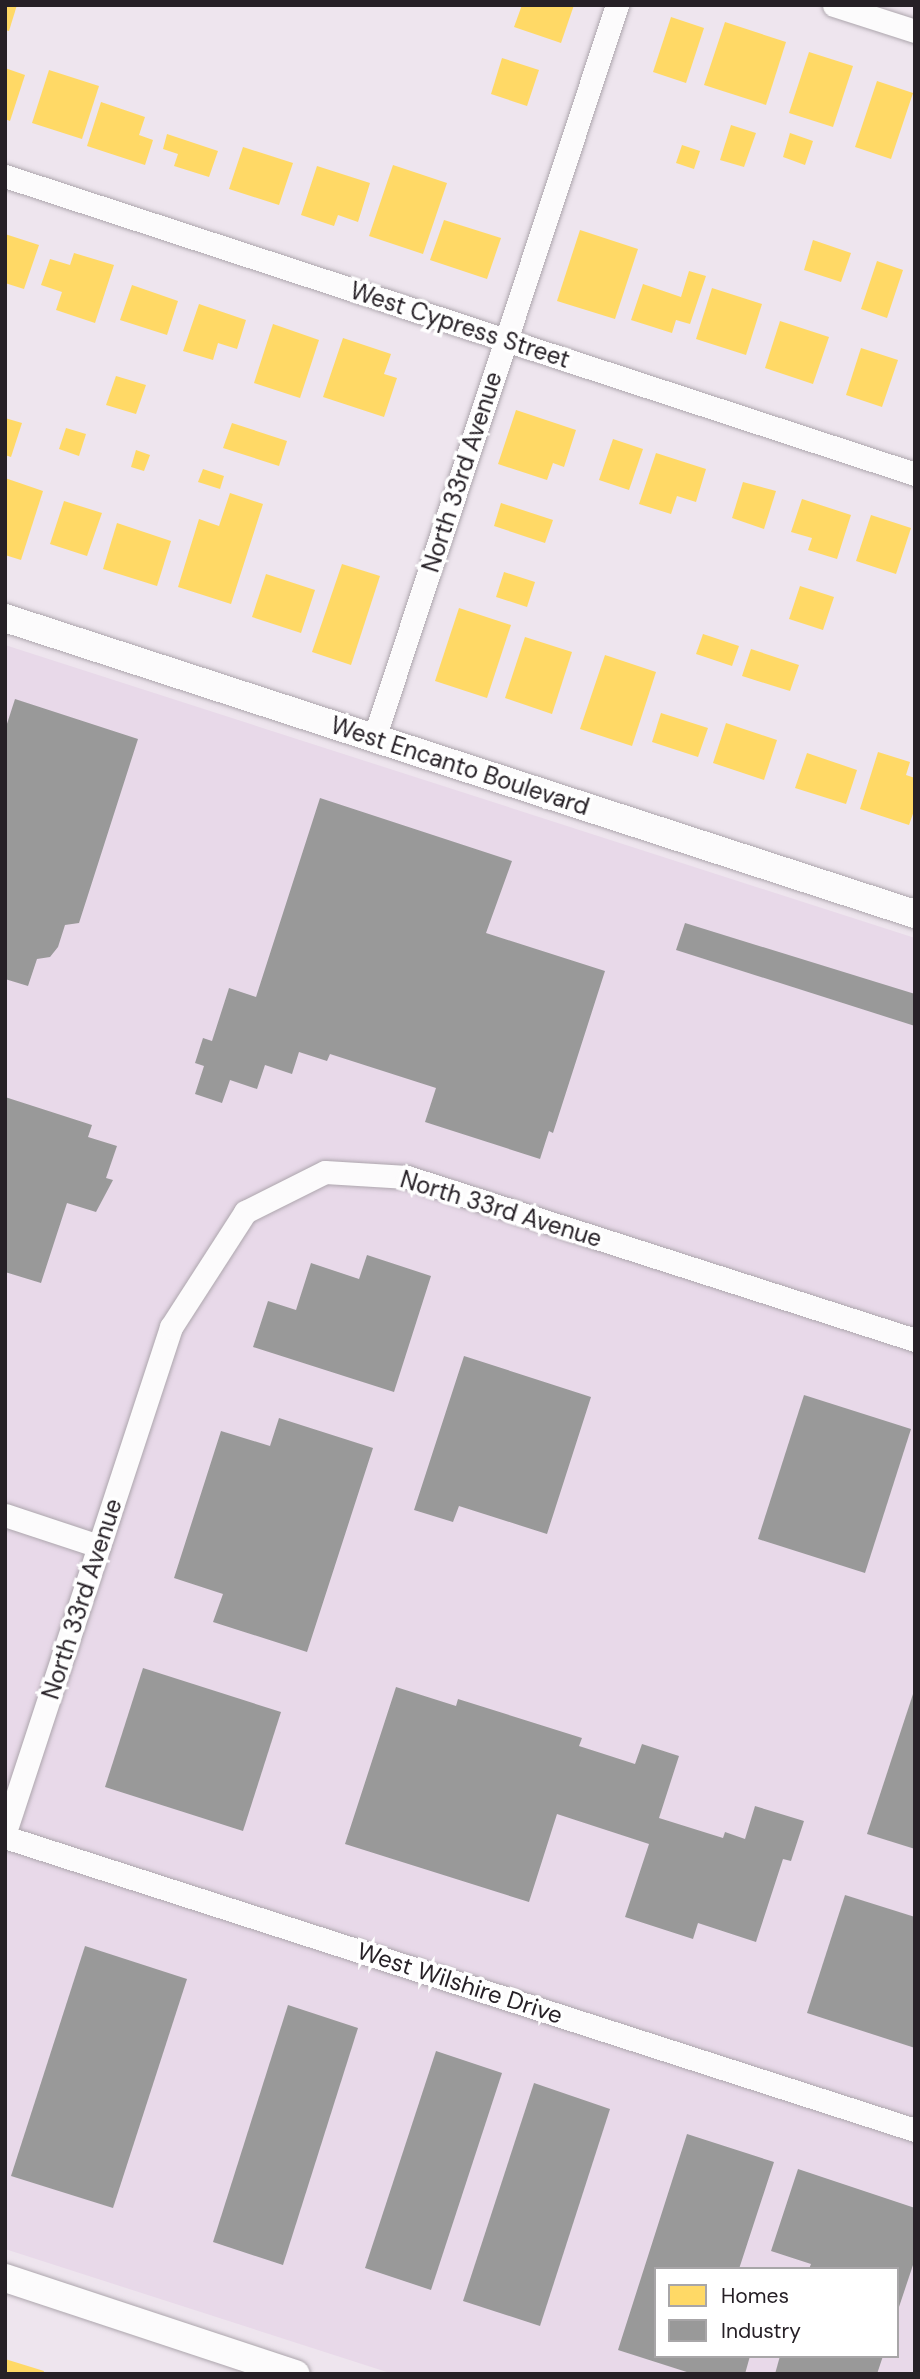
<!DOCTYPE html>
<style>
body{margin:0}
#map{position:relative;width:920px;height:2379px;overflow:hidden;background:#eee5ee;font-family:"DM Sans",sans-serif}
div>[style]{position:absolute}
.built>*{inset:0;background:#e8d9e9}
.homes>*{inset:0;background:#ffd966}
.industry>*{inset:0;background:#999}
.roads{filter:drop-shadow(0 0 2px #ada6ad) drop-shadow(0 0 2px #ada6ad)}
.minor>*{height:23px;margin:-11.5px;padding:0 11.5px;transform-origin:11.5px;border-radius:11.5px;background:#fcfbfc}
.tertiary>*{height:28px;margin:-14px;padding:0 14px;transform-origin:14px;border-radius:14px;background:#fcfbfc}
span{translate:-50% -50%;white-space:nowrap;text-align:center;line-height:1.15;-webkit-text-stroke:7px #fff;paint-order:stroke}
.street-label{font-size:24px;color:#262026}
.frame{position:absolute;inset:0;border:7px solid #262026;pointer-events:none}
.legend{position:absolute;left:654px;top:2267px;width:245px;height:91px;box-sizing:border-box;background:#fff;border:2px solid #a8a6a8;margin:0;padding:9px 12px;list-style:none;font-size:21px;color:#262026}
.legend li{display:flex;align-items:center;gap:14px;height:35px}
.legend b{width:35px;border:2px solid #a8a6a8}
</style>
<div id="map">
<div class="built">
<div style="clip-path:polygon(evenodd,5px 645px,915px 938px,915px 2374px,393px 2374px,5px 2249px,5px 645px,656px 2269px,897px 2269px,897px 2356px,656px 2356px,656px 2269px)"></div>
</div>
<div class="homes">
<div style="clip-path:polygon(5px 5px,17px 5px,9px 31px,5px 30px)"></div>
<div style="clip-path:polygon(522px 5px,574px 5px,561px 43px,514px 27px)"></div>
<div style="clip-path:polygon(671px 17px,704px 28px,686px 83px,653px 72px)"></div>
<div style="clip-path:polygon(725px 22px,786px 42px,766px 105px,704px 85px)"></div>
<div style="clip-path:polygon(809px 52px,853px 66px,833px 127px,789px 113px)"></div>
<div style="clip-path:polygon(502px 58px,539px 70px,527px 106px,491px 94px)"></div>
<div style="clip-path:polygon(5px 68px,25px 75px,10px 121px,5px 119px)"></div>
<div style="clip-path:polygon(49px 70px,99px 86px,82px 139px,32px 123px)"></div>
<div style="clip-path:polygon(877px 81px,913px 93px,891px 159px,855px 147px)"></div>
<div style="clip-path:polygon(101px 102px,145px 117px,139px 135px,153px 140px,145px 165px,87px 146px)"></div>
<div style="clip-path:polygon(731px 125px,756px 133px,744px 167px,720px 160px)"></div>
<div style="clip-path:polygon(790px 133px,813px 141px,805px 165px,783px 157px)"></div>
<div style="clip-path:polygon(167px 134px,218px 151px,209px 177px,174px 166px,178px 154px,163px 149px)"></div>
<div style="clip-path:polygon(682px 145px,700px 151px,694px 169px,676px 163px)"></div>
<div style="clip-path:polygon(243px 147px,293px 163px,279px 205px,229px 189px)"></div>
<div style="clip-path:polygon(393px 165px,447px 183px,423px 254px,369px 236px)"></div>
<div style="clip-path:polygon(317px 166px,370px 183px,358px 222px,338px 215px,334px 226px,301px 215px)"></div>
<div style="clip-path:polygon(444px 220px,501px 238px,487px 279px,430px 260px)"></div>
<div style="clip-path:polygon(580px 230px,638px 249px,615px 319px,557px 301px)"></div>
<div style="clip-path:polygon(5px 234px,39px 245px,24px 289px,5px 283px)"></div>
<div style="clip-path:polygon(813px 240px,851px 253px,841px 282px,804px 270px)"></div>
<div style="clip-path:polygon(74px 253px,114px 265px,95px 323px,56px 310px,62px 292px,41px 285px,50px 259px,70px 265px)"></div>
<div style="clip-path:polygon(877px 261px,903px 270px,887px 318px,861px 309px)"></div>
<div style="clip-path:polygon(689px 271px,706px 276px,690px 324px,676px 320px,672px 333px,631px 320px,643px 284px,681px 297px)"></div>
<div style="clip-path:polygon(132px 285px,178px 301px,167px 335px,120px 320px)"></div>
<div style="clip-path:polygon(712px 288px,762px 304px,746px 355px,696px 339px)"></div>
<div style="clip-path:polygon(199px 304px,246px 320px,237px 349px,218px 343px,213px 360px,183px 351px)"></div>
<div style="clip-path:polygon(780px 321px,829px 337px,813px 384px,765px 368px)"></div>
<div style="clip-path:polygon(273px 324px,319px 340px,300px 398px,254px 383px)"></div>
<div style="clip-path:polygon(343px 338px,391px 354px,384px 374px,397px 378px,384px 417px,323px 397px)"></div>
<div style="clip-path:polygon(861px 348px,898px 360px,882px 407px,846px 395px)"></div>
<div style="clip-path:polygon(116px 376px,146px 385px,136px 414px,106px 405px)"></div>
<div style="clip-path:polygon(516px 410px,576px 430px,564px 467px,553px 463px,547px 480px,498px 464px)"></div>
<div style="clip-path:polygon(5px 418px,22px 423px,11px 457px,5px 455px)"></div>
<div style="clip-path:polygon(232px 423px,287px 441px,279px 466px,223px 448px)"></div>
<div style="clip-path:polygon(66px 428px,86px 434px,79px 456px,59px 449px)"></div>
<div style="clip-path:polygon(613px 439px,643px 449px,629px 490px,599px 480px)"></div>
<div style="clip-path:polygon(136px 450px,150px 455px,144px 471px,131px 467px)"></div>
<div style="clip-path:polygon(656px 453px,706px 469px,696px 502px,677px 496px,671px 514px,639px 504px)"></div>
<div style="clip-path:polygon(203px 469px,224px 476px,220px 489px,198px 482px)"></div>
<div style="clip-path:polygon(5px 478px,43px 491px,21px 560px,5px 555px)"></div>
<div style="clip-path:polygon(743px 482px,776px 491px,764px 529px,732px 518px)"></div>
<div style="clip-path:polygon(230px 493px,263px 504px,231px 604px,178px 587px,199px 519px,219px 526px)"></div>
<div style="clip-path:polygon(802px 499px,851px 515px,837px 559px,808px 550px,812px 538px,791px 532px)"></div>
<div style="clip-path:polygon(64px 501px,102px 513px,87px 556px,50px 544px)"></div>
<div style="clip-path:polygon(501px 503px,553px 520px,545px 543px,494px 526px)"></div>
<div style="clip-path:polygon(871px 515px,911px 528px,896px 574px,856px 561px)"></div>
<div style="clip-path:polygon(117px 523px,171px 541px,157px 586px,103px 569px)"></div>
<div style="clip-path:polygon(342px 564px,380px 576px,351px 665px,312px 652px)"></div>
<div style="clip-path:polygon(504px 572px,535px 582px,527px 607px,496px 597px)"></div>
<div style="clip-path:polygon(266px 574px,315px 590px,301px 633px,252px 617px)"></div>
<div style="clip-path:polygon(800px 586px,834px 597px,823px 630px,789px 619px)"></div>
<div style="clip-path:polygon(459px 608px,511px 625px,487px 698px,435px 681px)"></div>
<div style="clip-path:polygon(703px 634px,739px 646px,732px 666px,696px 654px)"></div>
<div style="clip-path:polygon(525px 637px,572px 652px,552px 714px,505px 698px)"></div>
<div style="clip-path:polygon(751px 649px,799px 665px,790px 691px,742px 676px)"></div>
<div style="clip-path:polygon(605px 655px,656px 672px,632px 746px,580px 729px)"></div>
<div style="clip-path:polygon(661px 713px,708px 728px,698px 757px,652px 742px)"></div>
<div style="clip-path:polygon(726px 723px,777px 740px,764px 780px,713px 763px)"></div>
<div style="clip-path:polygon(878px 752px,910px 762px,906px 775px,915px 778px,915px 808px,909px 825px,860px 809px)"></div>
<div style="clip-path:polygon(807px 753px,857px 770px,846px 804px,795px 788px)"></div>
<div style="clip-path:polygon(5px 2359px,44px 2371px,43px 2374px,5px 2374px)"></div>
</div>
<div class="industry">
<div style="clip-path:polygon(15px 699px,138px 739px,79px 923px,65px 925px,58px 947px,50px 957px,37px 959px,28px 986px,5px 979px,5px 730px)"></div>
<div style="clip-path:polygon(320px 798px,512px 861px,486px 933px,605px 971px,553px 1133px,549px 1131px,540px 1159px,425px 1122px,436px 1088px,330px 1054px,327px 1061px,299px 1052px,292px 1074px,265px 1065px,257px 1089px,230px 1080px,222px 1103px,195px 1094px,204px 1066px,195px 1063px,203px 1038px,212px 1041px,229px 988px,256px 997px)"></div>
<div style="clip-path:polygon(685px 923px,915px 994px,915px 1026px,676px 950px)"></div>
<div style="clip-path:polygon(5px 1097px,92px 1125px,88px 1137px,117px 1146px,106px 1178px,113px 1180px,96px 1212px,67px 1203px,41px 1283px,5px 1272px)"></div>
<div style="clip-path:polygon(367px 1255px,431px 1276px,394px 1392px,253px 1347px,268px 1301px,296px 1310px,311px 1263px,359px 1279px)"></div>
<div style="clip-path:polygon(464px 1356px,591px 1397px,547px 1534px,459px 1506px,453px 1522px,414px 1510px)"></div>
<div style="clip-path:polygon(804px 1395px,911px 1429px,865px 1573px,758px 1539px)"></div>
<div style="clip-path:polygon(279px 1418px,373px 1448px,307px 1652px,213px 1622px,223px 1594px,174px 1578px,221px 1431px,270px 1446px)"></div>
<div style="clip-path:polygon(143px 1668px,281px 1712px,243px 1831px,105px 1787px)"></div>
<div style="clip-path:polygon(396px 1687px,456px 1706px,458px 1699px,582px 1738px,579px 1746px,635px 1764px,642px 1744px,679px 1756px,659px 1818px,723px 1838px,725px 1832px,745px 1839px,755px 1806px,804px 1821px,791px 1861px,783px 1859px,756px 1942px,698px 1923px,693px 1939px,625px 1917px,649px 1844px,557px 1814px,529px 1902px,345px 1844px)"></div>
<div style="clip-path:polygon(914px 1691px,915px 1691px,915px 1849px,867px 1834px)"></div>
<div style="clip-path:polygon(845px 1895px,915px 1917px,915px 2048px,807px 2013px)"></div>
<div style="clip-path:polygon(85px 1946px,187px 1979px,113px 2208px,11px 2176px)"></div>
<div style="clip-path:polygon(288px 2005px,358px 2028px,283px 2265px,213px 2242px)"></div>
<div style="clip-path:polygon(436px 2051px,502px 2073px,431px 2290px,365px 2268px)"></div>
<div style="clip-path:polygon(534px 2083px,610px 2109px,540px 2326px,463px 2301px)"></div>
<div style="clip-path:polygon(687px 2134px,774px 2162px,739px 2269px,656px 2269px,656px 2356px,750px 2356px,745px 2374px,693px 2374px,618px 2350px)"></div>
<div style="clip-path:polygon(798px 2169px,915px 2208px,915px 2259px,898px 2310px,897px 2269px,809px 2269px,811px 2264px,771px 2251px)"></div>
<div style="clip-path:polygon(780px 2356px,883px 2356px,877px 2374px,775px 2374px)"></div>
</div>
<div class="roads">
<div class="minor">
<div style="left:834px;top:5px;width:85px;rotate:17.8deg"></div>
<div style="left:5px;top:176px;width:958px;rotate:18.13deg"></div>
<div style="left:374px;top:738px;width:772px;rotate:-71.66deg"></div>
<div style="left:5px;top:1515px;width:99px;rotate:18.3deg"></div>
<div style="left:5px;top:1832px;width:532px;rotate:-71.8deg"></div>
<div style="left:171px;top:1327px;width:137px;rotate:-57.2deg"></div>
<div style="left:245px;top:1212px;width:89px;rotate:-26.6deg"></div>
<div style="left:325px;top:1172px;width:82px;rotate:3.5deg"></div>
<div style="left:407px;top:1177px;width:534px;rotate:17.79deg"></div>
<div style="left:5px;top:1837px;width:956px;rotate:17.85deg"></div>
</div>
<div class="tertiary">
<div style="left:5px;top:618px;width:957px;rotate:18.02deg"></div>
<div style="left:5px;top:2278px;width:306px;rotate:18.3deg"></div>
</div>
</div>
<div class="street-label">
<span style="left:460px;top:325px;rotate:18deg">West Cypress Street</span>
<span style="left:462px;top:472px;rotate:-72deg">North 33rd Avenue</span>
<span style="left:460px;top:766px;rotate:18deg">West Encanto Boulevard</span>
<span style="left:501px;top:1209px;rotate:17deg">North 33rd Avenue</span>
<span style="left:82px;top:1599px;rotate:-72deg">North 33rd Avenue</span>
<span style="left:460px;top:1983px;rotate:18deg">West Wilshire Drive</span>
</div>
<div class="frame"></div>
<ul class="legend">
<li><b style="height:19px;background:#ffd966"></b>Homes</li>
<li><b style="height:19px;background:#999"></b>Industry</li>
</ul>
</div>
